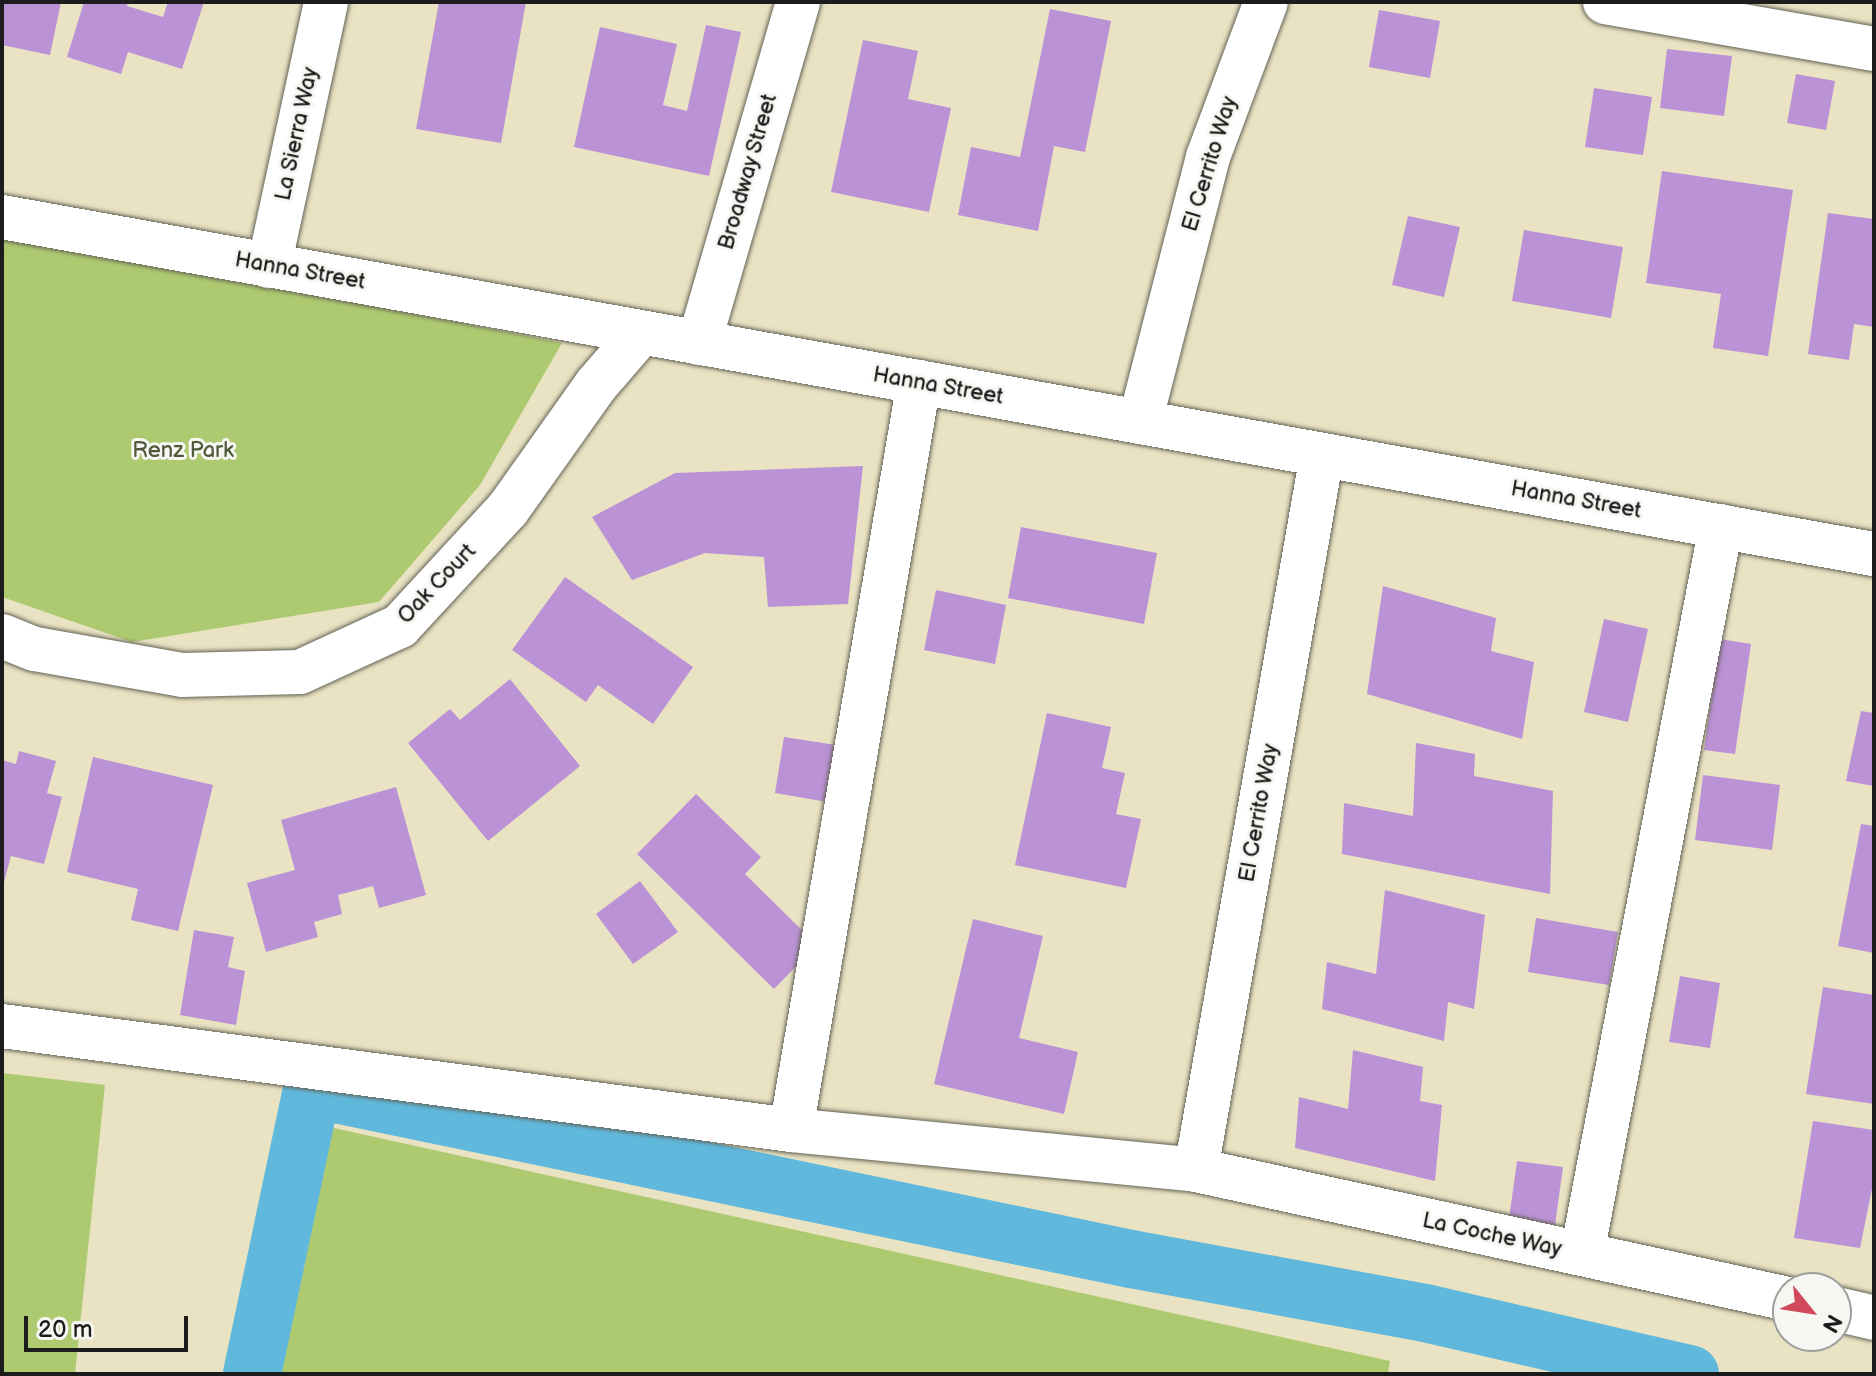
<!DOCTYPE html>
<style>
body{margin:0}
#map{position:relative;width:1876px;height:1376px;overflow:hidden;background:#e9e3c3;font-family:"Balsamiq Sans",sans-serif}
div>[style]{position:absolute}
.green>*{inset:0;background:#aeca71}
.canal>*{height:58px;margin:-29px;padding:0 29px;transform-origin:29px;border-radius:29px;background:#60b9dd}
.building>*{inset:0;background:#bb92d5}
.roads{filter:drop-shadow(0 0 2px #646256) drop-shadow(0 0 2px #646256)}
.minor>*{height:44px;margin:-22px;padding:0 22px;transform-origin:22px;border-radius:22px;background:#fff}
span{translate:-50% -50%;white-space:nowrap;text-align:center;line-height:1.15;-webkit-text-stroke:6px #f6f6f2;paint-order:stroke}
.street-label{font-size:22px;color:#1c1c1c}
.park-label{font-size:22px;color:#4f593a}
.frame{position:absolute;inset:0;border:4px solid #1c1c1c;pointer-events:none}
.north{position:absolute;left:1772px;top:1272px;width:80px;height:80px;box-sizing:border-box;background:#f6f6f2;border:2px solid #9f9f9c;border-radius:50%;rotate:120deg;font-size:22px;font-weight:700;line-height:32px;text-align:center;color:#1c1c1c}
.north::after{content:'';display:block;margin:auto;width:28px;height:36px;background:#d1495b;clip-path:polygon(50% 0,100% 100%,50% 72%,0 100%)}
.scale{position:absolute;left:24px;top:1316px;width:164px;height:36px;box-sizing:border-box;border:4px solid #1c1c1c;border-top:0;padding-left:10px;font-size:24px;line-height:28px;white-space:nowrap;color:#1c1c1c;-webkit-text-stroke:6px #f6f6f2;paint-order:stroke}
</style>
<div id="map">
<div class="green">
<div style="clip-path:polygon(2px 232px,562px 343px,480px 485px,379px 602px,132px 642px,2px 597px)"></div>
<div style="clip-path:polygon(2px 1073px,105px 1085px,75px 1374px,2px 1374px)"></div>
<div style="clip-path:polygon(293px 1119px,1390px 1361px,1388px 1374px,256px 1374px)"></div>
</div>
<div class="canal">
<div style="left:252px;top:1374px;width:291px;rotate:-78.1deg"></div>
<div style="left:312px;top:1089px;width:836px;rotate:11.73deg"></div>
<div style="left:1131px;top:1259px;width:299px;rotate:10.4deg"></div>
<div style="left:1425px;top:1313px;width:272px;rotate:13deg"></div>
</div>
<div class="building">
<div style="clip-path:polygon(2px 2px,61px 2px,50px 55px,2px 45px)"></div>
<div style="clip-path:polygon(84px 2px,128px 2px,127px 6px,163px 17px,168px 2px,204px 2px,182px 69px,128px 52px,121px 74px,67px 57px)"></div>
<div style="clip-path:polygon(439px 2px,526px 2px,501px 143px,416px 129px)"></div>
<div style="clip-path:polygon(1050px 9px,1111px 21px,1085px 152px,1054px 146px,1038px 231px,958px 215px,971px 147px,1020px 157px)"></div>
<div style="clip-path:polygon(1379px 10px,1440px 21px,1430px 78px,1369px 67px)"></div>
<div style="clip-path:polygon(706px 25px,741px 32px,709px 176px,574px 147px,600px 27px,677px 44px,663px 105px,687px 111px)"></div>
<div style="clip-path:polygon(863px 40px,918px 51px,908px 99px,951px 108px,929px 212px,831px 192px)"></div>
<div style="clip-path:polygon(1667px 49px,1732px 56px,1724px 116px,1660px 108px)"></div>
<div style="clip-path:polygon(1796px 74px,1835px 81px,1826px 130px,1787px 123px)"></div>
<div style="clip-path:polygon(1594px 88px,1652px 97px,1643px 155px,1585px 147px)"></div>
<div style="clip-path:polygon(1662px 171px,1793px 190px,1768px 356px,1713px 348px,1721px 294px,1646px 283px)"></div>
<div style="clip-path:polygon(1828px 213px,1874px 219px,1874px 327px,1854px 324px,1849px 360px,1808px 354px)"></div>
<div style="clip-path:polygon(1408px 216px,1460px 227px,1444px 297px,1392px 285px)"></div>
<div style="clip-path:polygon(1524px 230px,1623px 247px,1611px 318px,1512px 301px)"></div>
<div style="clip-path:polygon(863px 466px,848px 604px,768px 607px,764px 557px,705px 553px,632px 580px,592px 517px,675px 473px)"></div>
<div style="clip-path:polygon(1021px 527px,1157px 553px,1144px 624px,1008px 598px)"></div>
<div style="clip-path:polygon(565px 577px,693px 667px,653px 724px,598px 685px,586px 702px,512px 650px)"></div>
<div style="clip-path:polygon(1383px 586px,1496px 618px,1491px 651px,1534px 662px,1522px 739px,1367px 694px)"></div>
<div style="clip-path:polygon(936px 590px,1006px 605px,995px 664px,924px 650px)"></div>
<div style="clip-path:polygon(1604px 619px,1648px 629px,1628px 722px,1584px 712px)"></div>
<div style="clip-path:polygon(1720px 639px,1751px 644px,1735px 754px,1704px 750px)"></div>
<div style="clip-path:polygon(510px 679px,580px 766px,488px 841px,408px 743px,450px 709px,460px 720px)"></div>
<div style="clip-path:polygon(1861px 711px,1874px 713px,1874px 786px,1846px 781px)"></div>
<div style="clip-path:polygon(1047px 713px,1111px 727px,1102px 768px,1125px 773px,1116px 814px,1141px 819px,1126px 888px,1015px 865px)"></div>
<div style="clip-path:polygon(784px 737px,849px 747px,839px 804px,775px 793px)"></div>
<div style="clip-path:polygon(1416px 743px,1475px 754px,1474px 776px,1553px 791px,1550px 894px,1342px 854px,1344px 803px,1413px 816px)"></div>
<div style="clip-path:polygon(19px 751px,56px 761px,47px 793px,62px 797px,44px 864px,11px 856px,3px 886px,2px 760px,16px 764px)"></div>
<div style="clip-path:polygon(93px 757px,213px 785px,178px 931px,131px 920px,138px 889px,67px 872px)"></div>
<div style="clip-path:polygon(1703px 775px,1780px 785px,1772px 850px,1695px 840px)"></div>
<div style="clip-path:polygon(396px 787px,426px 895px,379px 908px,373px 886px,338px 895px,342px 914px,314px 922px,318px 937px,266px 952px,247px 883px,295px 870px,281px 820px)"></div>
<div style="clip-path:polygon(696px 794px,761px 857px,745px 874px,817px 945px,774px 989px,637px 854px)"></div>
<div style="clip-path:polygon(1861px 824px,1874px 826px,1874px 953px,1838px 946px)"></div>
<div style="clip-path:polygon(640px 881px,678px 932px,633px 964px,596px 914px)"></div>
<div style="clip-path:polygon(1385px 890px,1485px 915px,1474px 1009px,1448px 1002px,1444px 1041px,1322px 1009px,1327px 962px,1376px 974px)"></div>
<div style="clip-path:polygon(1536px 918px,1618px 932px,1609px 985px,1528px 972px)"></div>
<div style="clip-path:polygon(973px 919px,1043px 936px,1019px 1038px,1078px 1052px,1064px 1114px,934px 1084px)"></div>
<div style="clip-path:polygon(194px 930px,234px 937px,228px 967px,245px 971px,236px 1025px,180px 1015px)"></div>
<div style="clip-path:polygon(1680px 976px,1720px 983px,1710px 1048px,1669px 1042px)"></div>
<div style="clip-path:polygon(1823px 987px,1874px 995px,1874px 1104px,1806px 1094px)"></div>
<div style="clip-path:polygon(1353px 1050px,1423px 1067px,1420px 1101px,1442px 1105px,1435px 1181px,1295px 1148px,1299px 1097px,1348px 1109px)"></div>
<div style="clip-path:polygon(1813px 1121px,1874px 1130px,1874px 1179px,1860px 1248px,1794px 1238px)"></div>
<div style="clip-path:polygon(1517px 1161px,1563px 1167px,1555px 1225px,1509px 1219px)"></div>
</div>
<div class="roads">
<div class="minor">
<div style="left:1605px;top:2px;width:273px;rotate:9.9deg"></div>
<div style="left:2px;top:217px;width:1902px;rotate:10.21deg"></div>
<div style="left:269px;top:266px;width:270px;rotate:-77.8deg"></div>
<div style="left:699px;top:343px;width:355px;rotate:-73.8deg"></div>
<div style="left:1140px;top:422px;width:274px;rotate:-75.6deg"></div>
<div style="left:1208px;top:157px;width:165px;rotate:-69.5deg"></div>
<div style="left:2px;top:636px;width:35px;rotate:22deg"></div>
<div style="left:35px;top:649px;width:149px;rotate:10deg"></div>
<div style="left:182px;top:675px;width:118px;rotate:-1.5deg"></div>
<div style="left:300px;top:672px;width:110px;rotate:-24.7deg"></div>
<div style="left:400px;top:626px;width:159px;rotate:-47.3deg"></div>
<div style="left:508px;top:509px;width:152px;rotate:-54.6deg"></div>
<div style="left:596px;top:385px;width:69px;rotate:-49.1deg"></div>
<div style="left:2px;top:1026px;width:796px;rotate:7.51deg"></div>
<div style="left:791px;top:1130px;width:407px;rotate:5.6deg"></div>
<div style="left:1196px;top:1170px;width:606px;rotate:12.29deg"></div>
<div style="left:791px;top:1130px;width:759px;rotate:-80.29deg"></div>
<div style="left:1196px;top:1170px;width:726px;rotate:-80.01deg"></div>
<div style="left:1582px;top:1254px;width:741px;rotate:-79.19deg"></div>
<div style="left:1836px;top:1309px;width:39px;rotate:13deg"></div>
</div>
</div>
<div class="street-label">
<span style="left:297px;top:134px;rotate:-78deg">La Sierra Way</span>
<span style="left:1210px;top:164px;rotate:-73deg">El Cerrito Way</span>
<span style="left:748px;top:172px;rotate:-74deg">Broadway Street</span>
<span style="left:300px;top:271px;rotate:10deg">Hanna Street</span>
<span style="left:938px;top:386px;rotate:10deg">Hanna Street</span>
<span style="left:1576px;top:500px;rotate:10deg">Hanna Street</span>
<span style="left:437px;top:584px;rotate:-46deg">Oak Court</span>
<span style="left:1259px;top:813px;rotate:-80deg">El Cerrito Way</span>
<span style="left:1492px;top:1235px;rotate:12deg">La Coche Way</span>
</div>
<div class="park-label">
<span style="left:183px;top:451px">Renz Park</span>
</div>
<div class="frame"></div>
<div class="north">N</div>
<div class="scale">20 m</div>
</div>
